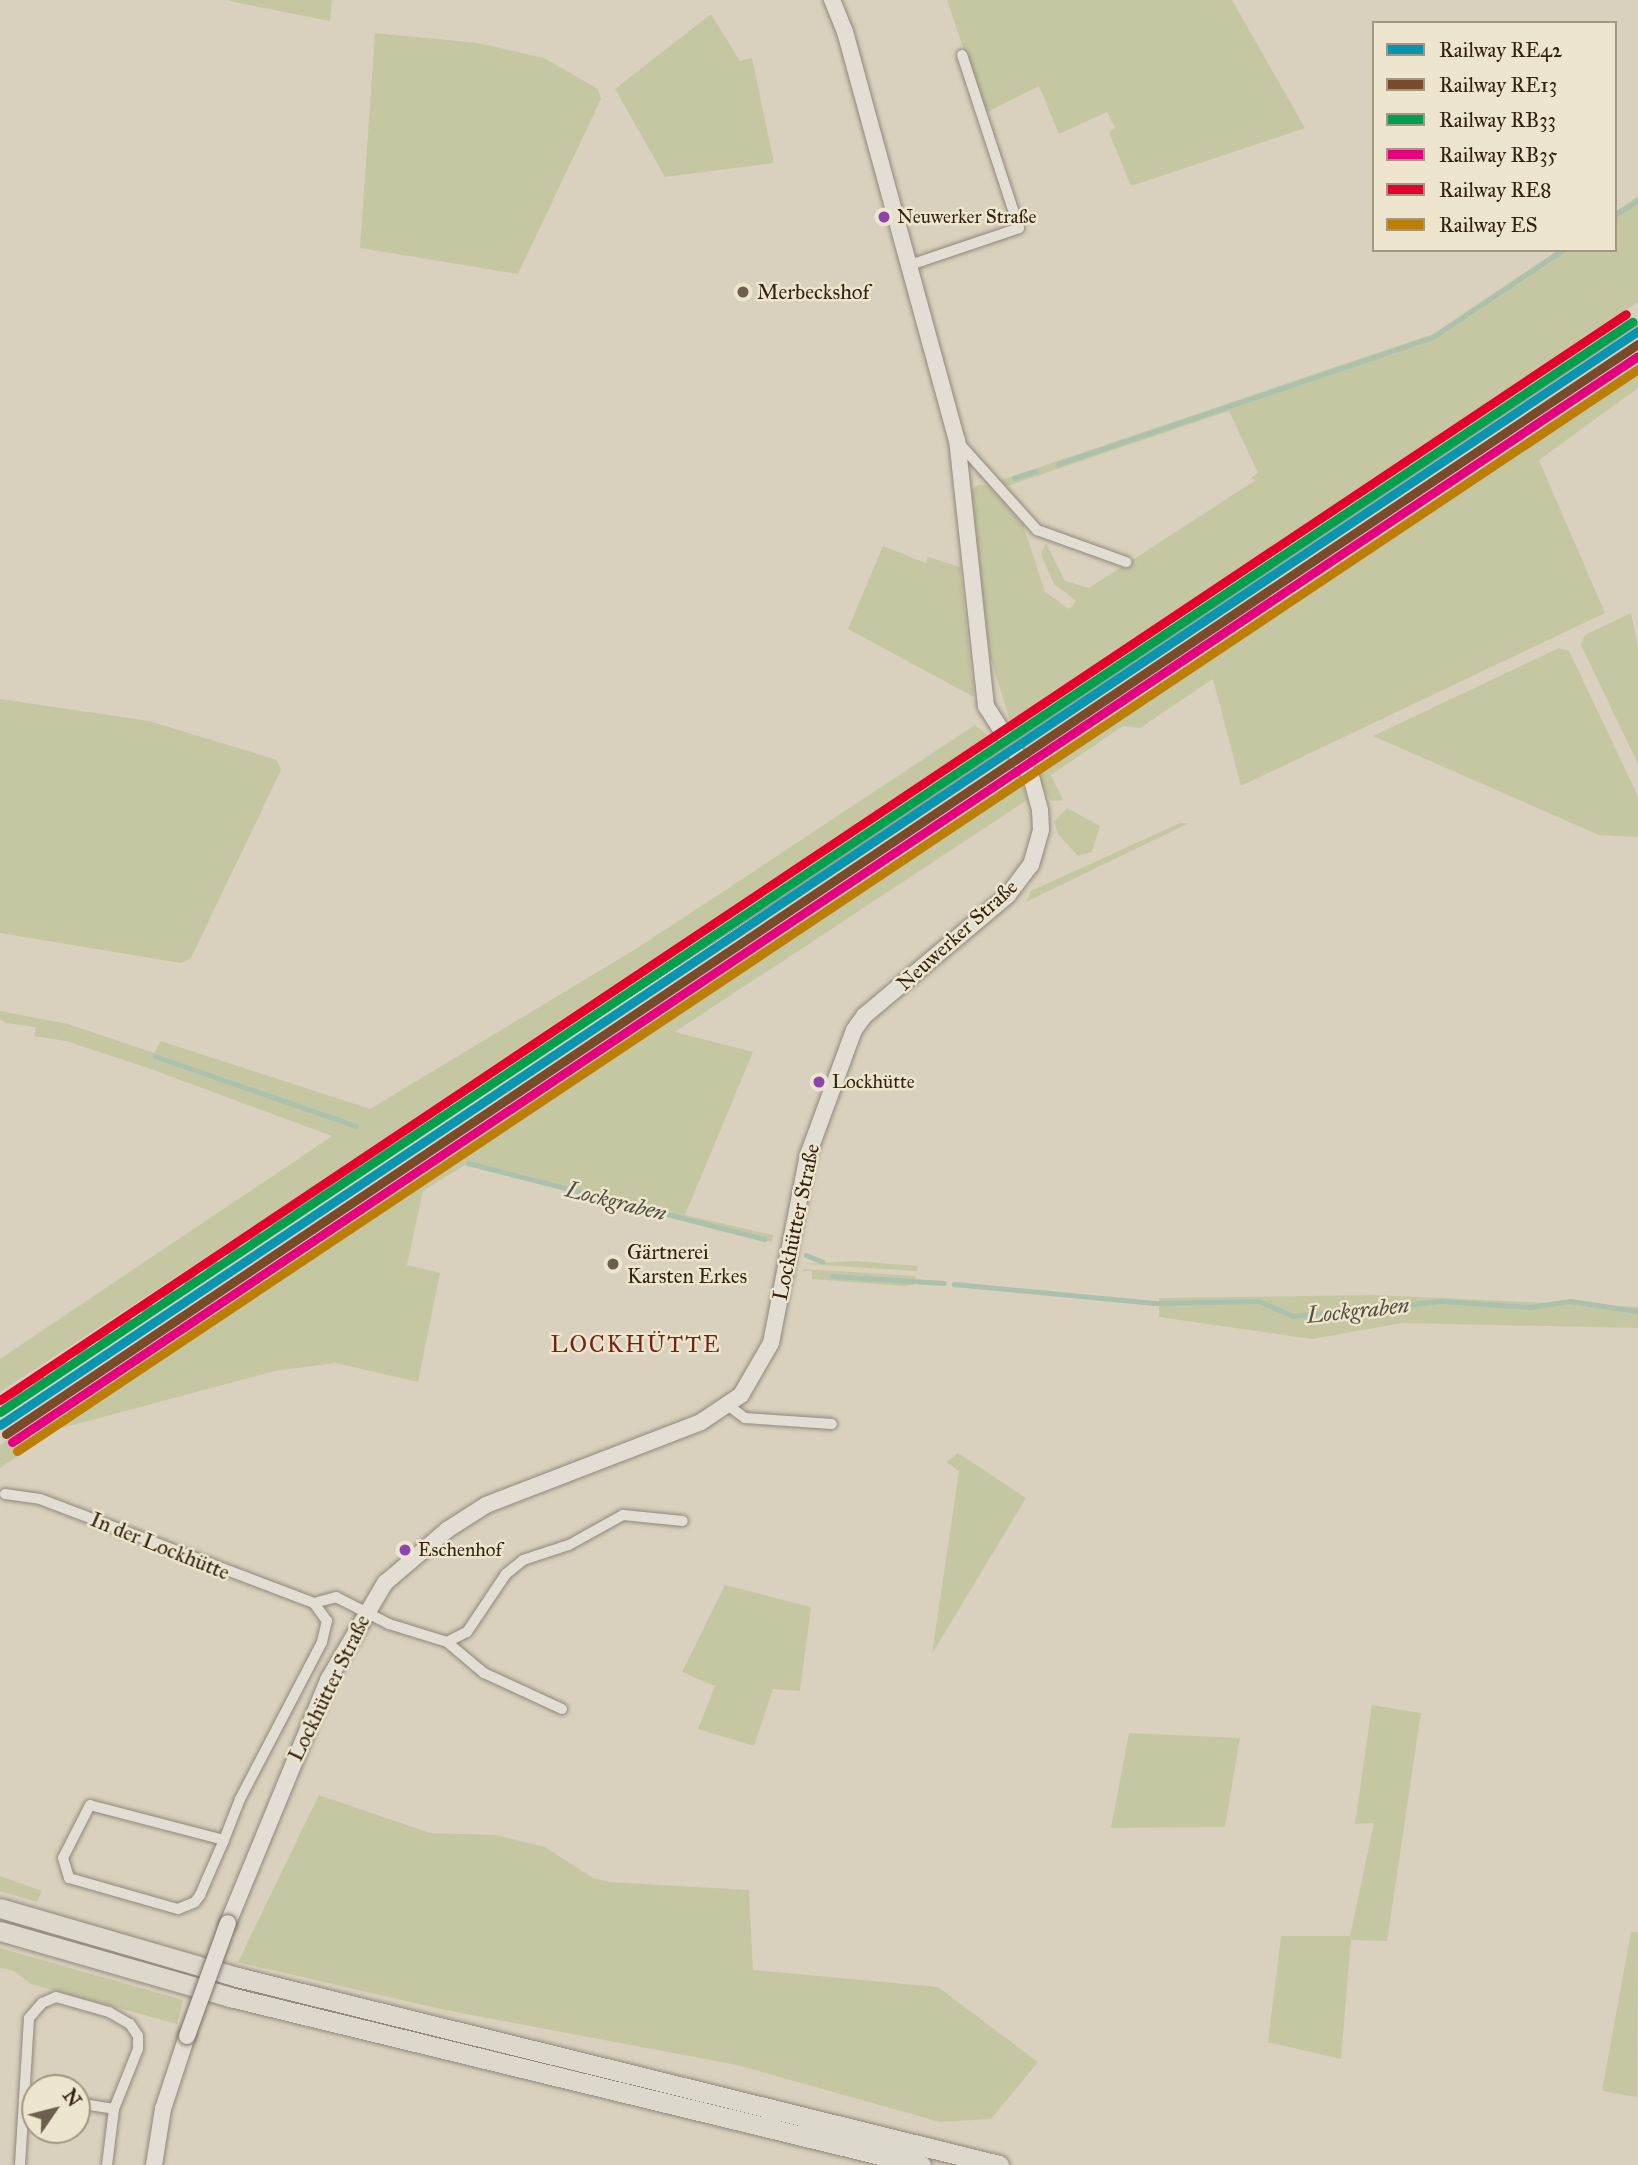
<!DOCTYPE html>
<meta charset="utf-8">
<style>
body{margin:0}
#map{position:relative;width:1638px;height:2165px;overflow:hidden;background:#d9d1bd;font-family:"IM FELL Great Primer",serif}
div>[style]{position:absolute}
.green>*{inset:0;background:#c5c7a2}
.stream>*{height:4.5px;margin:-2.25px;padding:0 2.25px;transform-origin:2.25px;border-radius:2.25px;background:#abc1ad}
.roads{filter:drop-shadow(0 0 2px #8f887c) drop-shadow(0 0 2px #8f887c)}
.street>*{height:10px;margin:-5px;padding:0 5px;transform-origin:5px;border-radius:5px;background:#e2ded3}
.secondary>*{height:16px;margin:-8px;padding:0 8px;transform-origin:8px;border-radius:8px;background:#e2ded3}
.highway>*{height:19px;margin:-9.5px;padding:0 9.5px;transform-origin:9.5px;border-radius:9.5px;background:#dcd8cc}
.rail>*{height:7px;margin-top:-3.5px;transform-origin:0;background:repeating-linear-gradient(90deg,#ede5cd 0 13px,#a29d93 0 26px);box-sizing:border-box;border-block:2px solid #a29d93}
.bridges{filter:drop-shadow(0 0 2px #787164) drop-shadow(0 0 2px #787164)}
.secondary-bridge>*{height:16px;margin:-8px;padding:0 8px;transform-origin:8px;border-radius:8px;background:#e2ded3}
.rail-1>*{height:9px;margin:-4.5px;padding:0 4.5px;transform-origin:4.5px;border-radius:4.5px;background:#0895b2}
.rail-2>*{height:9px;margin:-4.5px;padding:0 4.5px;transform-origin:4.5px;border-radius:4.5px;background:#7a4b2a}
.rail-3>*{height:9px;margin:-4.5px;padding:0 4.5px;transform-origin:4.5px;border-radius:4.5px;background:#029f4e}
.rail-4>*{height:9px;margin:-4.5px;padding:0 4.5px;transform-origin:4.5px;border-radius:4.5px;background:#e5007d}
.rail-5>*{height:9px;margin:-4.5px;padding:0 4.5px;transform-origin:4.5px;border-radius:4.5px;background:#e4002b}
.rail-6>*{height:9px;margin:-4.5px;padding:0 4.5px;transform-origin:4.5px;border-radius:4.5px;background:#bc7e05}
.dots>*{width:19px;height:19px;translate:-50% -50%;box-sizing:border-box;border:4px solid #ede5cd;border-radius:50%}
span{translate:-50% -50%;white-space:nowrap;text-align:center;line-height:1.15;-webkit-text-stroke:5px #ede5cd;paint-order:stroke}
.bus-label{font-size:19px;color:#322212}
.left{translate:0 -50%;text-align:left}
.poi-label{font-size:21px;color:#322212}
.street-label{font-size:21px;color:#322212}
.water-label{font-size:23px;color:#50503e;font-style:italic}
.neighbourhood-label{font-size:23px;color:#7a1f14;letter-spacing:2px}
.legend{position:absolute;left:1372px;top:21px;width:245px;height:231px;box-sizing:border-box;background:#ede5cd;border:2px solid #a29782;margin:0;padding:9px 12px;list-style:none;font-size:21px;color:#322212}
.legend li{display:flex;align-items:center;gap:14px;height:35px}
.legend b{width:35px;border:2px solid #a29782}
.north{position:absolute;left:21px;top:2074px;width:70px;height:70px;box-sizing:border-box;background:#ede5cd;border:2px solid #a29782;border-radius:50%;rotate:55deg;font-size:19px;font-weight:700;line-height:28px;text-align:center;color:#322212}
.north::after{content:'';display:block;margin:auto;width:24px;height:32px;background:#6c5f4e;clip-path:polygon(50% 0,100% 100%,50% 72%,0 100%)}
</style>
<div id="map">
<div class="green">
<div style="clip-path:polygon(332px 0,330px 21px,229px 1px,229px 0)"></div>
<div style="clip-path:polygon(947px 0,1232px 0,1305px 128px,1131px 186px,1109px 132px,1115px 128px,1107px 112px,1059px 134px,1039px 86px,985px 113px)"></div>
<div style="clip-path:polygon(711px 14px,740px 61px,752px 58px,774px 163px,665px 177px,615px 89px)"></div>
<div style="clip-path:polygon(375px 33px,478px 43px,544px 58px,598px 89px,601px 99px,518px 274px,360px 248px)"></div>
<div style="clip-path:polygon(1638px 196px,1638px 302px,1151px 630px,1013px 731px,990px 656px,971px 490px,980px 484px,989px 487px,1023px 524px,1045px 592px,1069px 609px,1076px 601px,1054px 584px,1041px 554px,1046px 543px,1065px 581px,1089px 588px,1256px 480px,1251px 478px,1258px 473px,1229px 411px,1007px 486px,1001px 480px,1433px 334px,1558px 250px,1615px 250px,1615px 212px)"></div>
<div style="clip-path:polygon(1638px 363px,1638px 388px,1539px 460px,1605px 613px,1241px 786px,1213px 679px,1140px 728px,1123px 726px,1051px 775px,1063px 800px,1051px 801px,1033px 771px)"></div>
<div style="clip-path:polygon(883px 546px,926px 563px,928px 557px,960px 567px,974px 697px,848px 629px)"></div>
<div style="clip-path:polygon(1631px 613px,1638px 647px,1638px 764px,1581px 645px,1585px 635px)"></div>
<div style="clip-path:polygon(1559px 648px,1569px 651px,1638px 796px,1638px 837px,1599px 835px,1373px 736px)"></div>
<div style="clip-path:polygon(0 699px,149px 721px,277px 760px,281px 770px,191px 958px,181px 963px,0 933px)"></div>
<div style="clip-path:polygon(975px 725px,996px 741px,0 1392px,0 1359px,332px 1136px,148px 1068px,66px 1041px,34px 1036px,36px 1027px,6px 1023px,0 1019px,0 1011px,68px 1024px,154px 1053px,161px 1041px,370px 1109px,639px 947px)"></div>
<div style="clip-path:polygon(1021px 779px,1027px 800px,675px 1032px,753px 1052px,685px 1215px,773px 1235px,772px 1242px,465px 1165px,423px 1191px,407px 1265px,440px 1273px,418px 1382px,336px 1363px,275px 1371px,58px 1429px,0 1468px,0 1445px)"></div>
<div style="clip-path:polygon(1067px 808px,1100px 826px,1092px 852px,1078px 856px,1058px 834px,1054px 822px)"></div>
<div style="clip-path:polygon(1180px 823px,1189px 823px,1026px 902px,1031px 891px)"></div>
<div style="clip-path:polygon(855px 1261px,918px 1266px,917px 1271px,804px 1264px)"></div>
<div style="clip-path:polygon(803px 1271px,803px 1269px,916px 1276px,913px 1285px,904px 1286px,812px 1279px,812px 1271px)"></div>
<div style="clip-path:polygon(1375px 1295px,1638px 1307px,1638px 1328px,1402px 1323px,1312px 1339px,1159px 1317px,1159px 1298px)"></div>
<div style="clip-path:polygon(958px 1453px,1026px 1498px,932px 1654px,959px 1471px,946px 1462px)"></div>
<div style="clip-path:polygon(725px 1585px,811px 1607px,800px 1691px,773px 1689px,754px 1746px,698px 1729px,715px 1686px,682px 1672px)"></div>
<div style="clip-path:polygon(1372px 1705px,1421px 1713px,1387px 1941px,1351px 1940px,1341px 2059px,1268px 2042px,1281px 1936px,1350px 1936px,1374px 1823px,1355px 1824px)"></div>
<div style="clip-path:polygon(1129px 1733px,1240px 1738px,1225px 1827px,1111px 1828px)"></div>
<div style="clip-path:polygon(319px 1795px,430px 1833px,495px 1835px,545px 1847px,593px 1878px,609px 1882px,749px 1890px,753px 1970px,938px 1987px,1038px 2062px,991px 2119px,940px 2122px,737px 2065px,445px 2010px,238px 1962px)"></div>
<div style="clip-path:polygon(0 1876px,42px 1891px,37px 1902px,0 1891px)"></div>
<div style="clip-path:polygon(1631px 1932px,1638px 1932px,1637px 2097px,1602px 2091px)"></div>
<div style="clip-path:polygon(0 1948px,183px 2000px,177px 2024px,31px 1984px,14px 1971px,0 1968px)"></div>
</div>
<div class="stream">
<div style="left:1615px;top:215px;width:27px;rotate:-33deg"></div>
<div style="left:1058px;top:464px;width:396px;rotate:-18.7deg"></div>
<div style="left:1433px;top:337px;width:156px;rotate:-33.8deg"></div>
<div style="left:1014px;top:478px;width:23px;rotate:-18deg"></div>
<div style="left:155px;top:1056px;width:213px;rotate:19.2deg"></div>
<div style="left:468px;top:1163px;width:306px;rotate:14.4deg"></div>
<div style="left:806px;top:1255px;width:18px;rotate:22deg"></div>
<div style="left:832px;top:1276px;width:112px;rotate:3.6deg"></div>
<div style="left:954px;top:1284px;width:201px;rotate:5.4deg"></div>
<div style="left:1154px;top:1303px;width:105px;rotate:-1.1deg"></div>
<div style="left:1259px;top:1301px;width:36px;rotate:24deg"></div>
<div style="left:1292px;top:1316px;width:152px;rotate:-5.7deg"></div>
<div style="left:1443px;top:1301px;width:87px;rotate:3.9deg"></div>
<div style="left:1530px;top:1307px;width:40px;rotate:-8.5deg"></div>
<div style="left:1570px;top:1301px;width:69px;rotate:8.4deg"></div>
</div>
<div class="roads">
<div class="street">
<div style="left:907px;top:266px;width:118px;rotate:-18.7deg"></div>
<div style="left:1019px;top:228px;width:182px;rotate:-108.2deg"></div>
<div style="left:959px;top:443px;width:117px;rotate:48.1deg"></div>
<div style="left:1037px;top:530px;width:95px;rotate:19.8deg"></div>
<div style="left:729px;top:1406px;width:20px;rotate:37deg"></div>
<div style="left:745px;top:1418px;width:87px;rotate:3.9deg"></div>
<div style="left:5px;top:1494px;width:35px;rotate:8deg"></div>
<div style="left:40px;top:1499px;width:293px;rotate:20.8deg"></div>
<div style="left:314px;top:1603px;width:23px;rotate:-15deg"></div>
<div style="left:336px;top:1597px;width:59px;rotate:27deg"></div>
<div style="left:389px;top:1624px;width:61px;rotate:17.2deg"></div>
<div style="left:447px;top:1642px;width:22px;rotate:-27deg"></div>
<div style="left:467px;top:1632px;width:70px;rotate:-56.1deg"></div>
<div style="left:506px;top:1574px;width:22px;rotate:-39deg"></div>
<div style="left:523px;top:1560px;width:48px;rotate:-18.1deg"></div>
<div style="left:569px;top:1545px;width:62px;rotate:-29.1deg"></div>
<div style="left:623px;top:1515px;width:60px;rotate:5.7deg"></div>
<div style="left:447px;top:1642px;width:48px;rotate:40deg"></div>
<div style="left:484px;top:1673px;width:86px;rotate:24.8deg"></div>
<div style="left:224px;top:1840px;width:138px;rotate:-165.4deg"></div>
<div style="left:90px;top:1805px;width:59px;rotate:117deg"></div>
<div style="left:63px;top:1858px;width:21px;rotate:73deg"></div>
<div style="left:69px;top:1878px;width:113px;rotate:15.9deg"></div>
<div style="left:178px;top:1909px;width:18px;rotate:-22deg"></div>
<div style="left:195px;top:1902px;width:9px;rotate:-54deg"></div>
<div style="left:200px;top:1895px;width:60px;rotate:-66.4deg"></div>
<div style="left:224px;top:1840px;width:44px;rotate:-68.7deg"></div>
<div style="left:240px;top:1799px;width:177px;rotate:-62.4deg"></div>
<div style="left:322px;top:1642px;width:22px;rotate:-77deg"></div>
<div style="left:327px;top:1621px;width:22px;rotate:-126deg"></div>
<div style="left:77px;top:2103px;width:37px;rotate:9deg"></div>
<div style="left:20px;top:2165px;width:147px;rotate:-86.5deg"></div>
<div style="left:29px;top:2018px;width:20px;rotate:-49deg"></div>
<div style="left:42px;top:2003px;width:15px;rotate:-23deg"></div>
<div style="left:56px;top:1997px;width:55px;rotate:15.8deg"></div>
<div style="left:109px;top:2012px;width:24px;rotate:30deg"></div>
<div style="left:130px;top:2024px;width:14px;rotate:56deg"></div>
<div style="left:138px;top:2036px;width:13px;rotate:90deg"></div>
<div style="left:138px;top:2049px;width:65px;rotate:111.8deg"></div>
<div style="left:114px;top:2109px;width:56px;rotate:97.1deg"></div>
</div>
<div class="secondary">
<div style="left:228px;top:1923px;width:263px;rotate:-67.6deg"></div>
<div style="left:328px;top:1680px;width:113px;rotate:-59.6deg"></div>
<div style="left:385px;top:1583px;width:82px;rotate:-40.5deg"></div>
<div style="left:447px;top:1530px;width:46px;rotate:-32.7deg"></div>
<div style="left:486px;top:1505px;width:230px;rotate:-21.1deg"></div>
<div style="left:701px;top:1422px;width:48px;rotate:-34deg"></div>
<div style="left:741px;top:1395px;width:60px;rotate:-60deg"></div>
<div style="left:771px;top:1343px;width:192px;rotate:-78.9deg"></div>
<div style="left:808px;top:1155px;width:133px;rotate:-69.8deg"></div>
<div style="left:854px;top:1030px;width:17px;rotate:-54deg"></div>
<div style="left:864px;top:1016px;width:188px;rotate:-40deg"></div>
<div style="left:1008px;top:895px;width:38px;rotate:-53deg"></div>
<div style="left:1031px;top:865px;width:37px;rotate:-74deg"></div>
<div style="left:1041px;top:829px;width:19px;rotate:-93deg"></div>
<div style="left:1040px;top:810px;width:34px;rotate:-105deg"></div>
<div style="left:1031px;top:777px;width:84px;rotate:-122.4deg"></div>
<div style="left:986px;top:706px;width:267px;rotate:-96.2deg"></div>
<div style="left:957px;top:441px;width:424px;rotate:-105.3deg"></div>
<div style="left:845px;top:32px;width:35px;rotate:-112deg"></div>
<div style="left:154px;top:2165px;width:57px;rotate:-80.9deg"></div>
<div style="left:163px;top:2109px;width:77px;rotate:-71.8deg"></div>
</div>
<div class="highway">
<div style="left:0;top:1908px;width:247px;rotate:16.2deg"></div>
<div style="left:237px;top:1977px;width:785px;rotate:13.86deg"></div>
<div style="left:0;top:1931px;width:239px;rotate:16deg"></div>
<div style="left:230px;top:1997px;width:711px;rotate:13.66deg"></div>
</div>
</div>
<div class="rail">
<div style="left:0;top:1404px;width:931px;rotate:-33.13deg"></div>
<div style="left:780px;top:895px;width:1032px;rotate:-33.78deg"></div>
</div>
<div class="bridges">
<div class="secondary-bridge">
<div style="left:187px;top:2036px;width:120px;rotate:-70.1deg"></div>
</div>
</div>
<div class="rail-1">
<div style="left:0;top:1425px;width:1970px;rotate:-33.74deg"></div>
</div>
<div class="rail-2">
<div style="left:6px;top:1434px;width:1963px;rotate:-33.74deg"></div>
</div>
<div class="rail-3">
<div style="left:0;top:1412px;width:1963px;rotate:-33.74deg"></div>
</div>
<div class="rail-4">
<div style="left:12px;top:1442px;width:1955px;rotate:-33.74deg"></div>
</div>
<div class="rail-5">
<div style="left:0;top:1400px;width:1955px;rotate:-33.74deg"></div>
</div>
<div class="rail-6">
<div style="left:17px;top:1451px;width:1949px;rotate:-33.72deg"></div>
</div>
<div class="dots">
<div style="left:884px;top:217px;background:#8e44ad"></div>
<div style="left:743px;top:292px;background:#6c5f4e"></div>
<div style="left:819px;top:1082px;background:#8e44ad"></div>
<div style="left:613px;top:1264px;background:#6c5f4e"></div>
<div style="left:405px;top:1550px;background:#8e44ad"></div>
</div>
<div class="bus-label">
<span class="left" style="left:897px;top:217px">Neuwerker Straße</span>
<span class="left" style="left:832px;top:1082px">Lockhütte</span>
<span class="left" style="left:418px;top:1550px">Eschenhof</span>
</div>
<div class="poi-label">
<span class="left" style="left:757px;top:292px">Merbeckshof</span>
<span class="left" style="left:627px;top:1264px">Gärtnerei<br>Karsten Erkes</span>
</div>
<div class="street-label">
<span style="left:957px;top:935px;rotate:-42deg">Neuwerker Straße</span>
<span style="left:796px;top:1222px;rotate:-78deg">Lockhütter Straße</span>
<span style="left:160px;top:1546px;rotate:22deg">In der Lockhütte</span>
<span style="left:329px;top:1688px;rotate:-64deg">Lockhütter Straße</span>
</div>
<div class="water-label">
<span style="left:616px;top:1201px;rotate:14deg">Lockgraben</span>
<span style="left:1358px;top:1310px;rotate:-6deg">Lockgraben</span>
</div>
<div class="neighbourhood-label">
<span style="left:636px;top:1344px">LOCKHÜTTE</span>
</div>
<ul class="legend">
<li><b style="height:9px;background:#0895b2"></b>Railway RE42</li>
<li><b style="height:9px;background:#7a4b2a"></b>Railway RE13</li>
<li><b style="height:9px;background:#029f4e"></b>Railway RB33</li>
<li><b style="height:9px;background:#e5007d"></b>Railway RB35</li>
<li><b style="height:9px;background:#e4002b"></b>Railway RE8</li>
<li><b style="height:9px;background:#bc7e05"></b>Railway ES</li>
</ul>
<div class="north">N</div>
</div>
